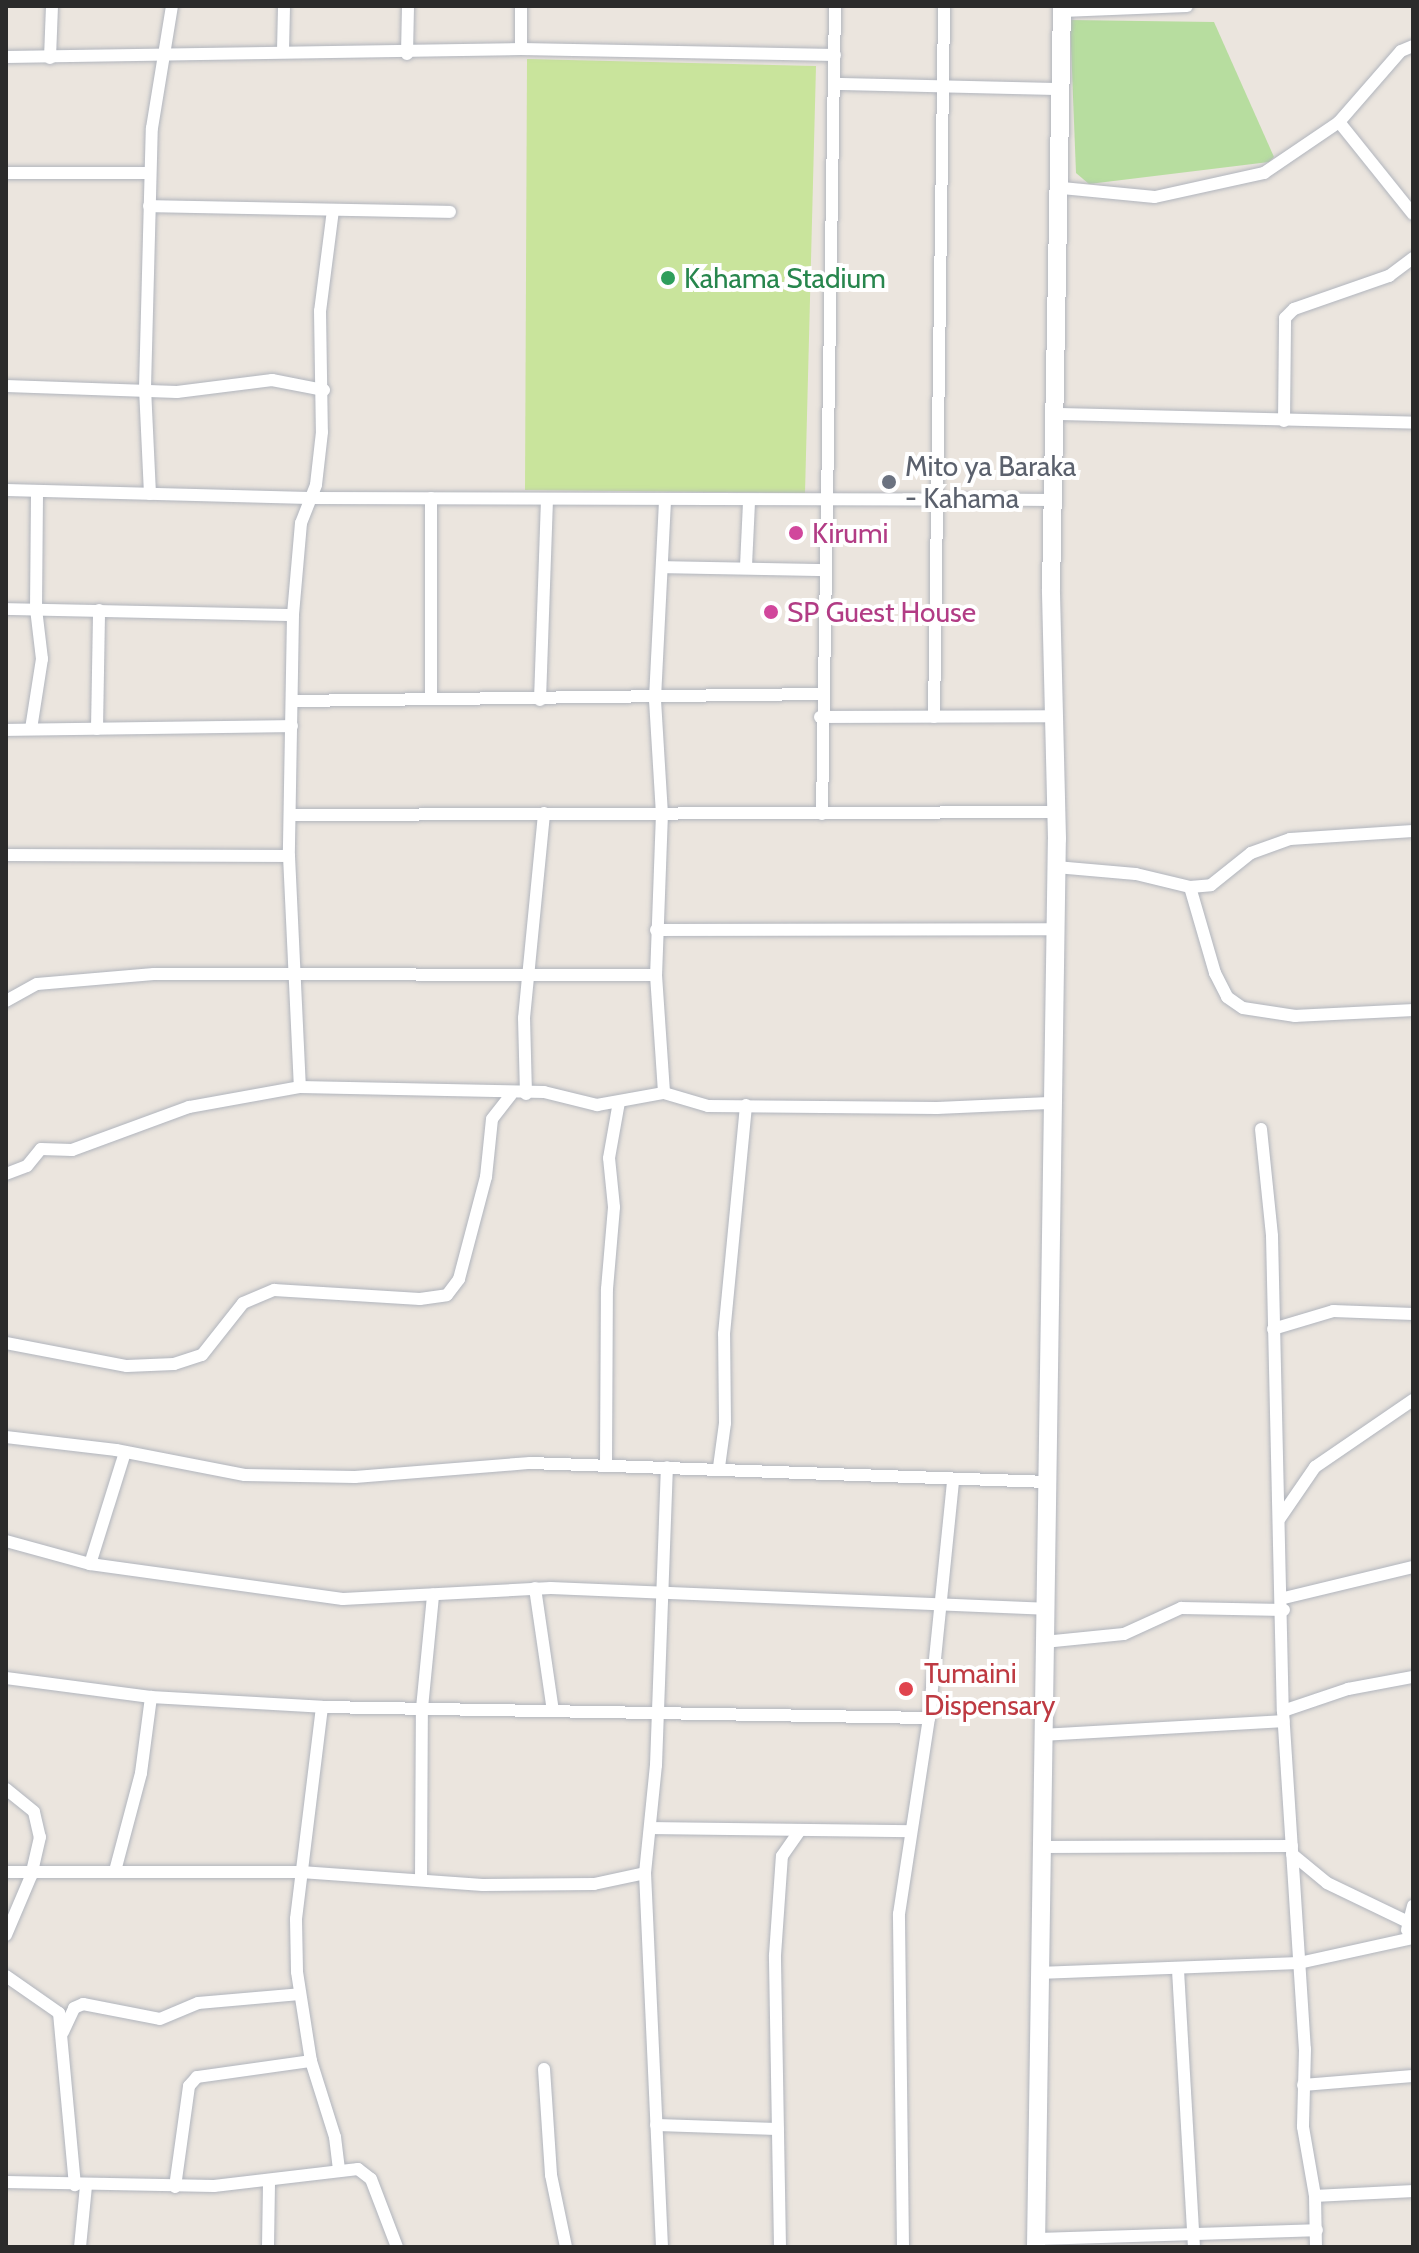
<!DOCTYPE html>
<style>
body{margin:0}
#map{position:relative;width:1419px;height:2253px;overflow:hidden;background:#ebe5de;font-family:Cabin,sans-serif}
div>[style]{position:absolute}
.green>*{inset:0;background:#b7dd9f}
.pitch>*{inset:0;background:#c9e49c}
.roads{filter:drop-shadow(0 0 2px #b1b5bd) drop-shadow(0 0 2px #b1b5bd)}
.street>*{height:12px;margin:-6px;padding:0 6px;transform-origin:6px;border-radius:6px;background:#fff}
.secondary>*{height:18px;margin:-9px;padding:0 9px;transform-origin:9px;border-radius:9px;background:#fff}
.dots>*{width:22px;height:22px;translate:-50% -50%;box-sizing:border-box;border:4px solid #fff;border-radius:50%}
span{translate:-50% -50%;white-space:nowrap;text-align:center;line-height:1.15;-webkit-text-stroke:8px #fff;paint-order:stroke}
.leisure-label{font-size:28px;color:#27864d}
.left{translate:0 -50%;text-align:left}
.worship-label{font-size:28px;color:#5b616d}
.hotel-label{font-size:28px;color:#b23c85}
.health-label{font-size:28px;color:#be3a42}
.frame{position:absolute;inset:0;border:8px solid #2b2b2b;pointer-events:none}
</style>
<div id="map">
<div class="green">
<div style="clip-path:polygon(1070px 20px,1214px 22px,1274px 157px,1269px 162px,1089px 184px,1076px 173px)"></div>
</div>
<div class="pitch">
<div style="clip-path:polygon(527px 59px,816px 66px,805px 493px,525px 490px)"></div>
</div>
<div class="roads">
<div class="street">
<div style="left:1062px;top:11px;width:125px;rotate:-2.3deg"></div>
<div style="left:521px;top:49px;width:43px;rotate:-90deg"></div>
<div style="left:283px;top:51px;width:45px;rotate:-88.7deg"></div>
<div style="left:407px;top:54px;width:48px;rotate:-88.8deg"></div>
<div style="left:6px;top:57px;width:515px;rotate:-0.89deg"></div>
<div style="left:521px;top:49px;width:314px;rotate:1.1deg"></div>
<div style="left:50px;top:58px;width:52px;rotate:-87.8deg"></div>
<div style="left:837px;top:84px;width:223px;rotate:1.3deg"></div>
<div style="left:1339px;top:122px;width:118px;rotate:51.2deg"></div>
<div style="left:6px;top:173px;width:144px"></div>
<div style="left:1062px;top:188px;width:93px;rotate:5.5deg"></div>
<div style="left:1155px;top:197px;width:112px;rotate:-12.4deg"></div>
<div style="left:1264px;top:173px;width:91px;rotate:-34.2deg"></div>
<div style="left:1339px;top:122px;width:94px;rotate:-48.9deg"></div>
<div style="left:1401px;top:51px;width:13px;rotate:-23deg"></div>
<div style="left:149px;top:206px;width:301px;rotate:1.1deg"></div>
<div style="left:333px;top:210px;width:102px;rotate:97.3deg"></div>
<div style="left:320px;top:311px;width:121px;rotate:89.1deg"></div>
<div style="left:322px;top:432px;width:53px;rotate:96.5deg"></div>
<div style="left:316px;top:485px;width:41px;rotate:111.5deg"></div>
<div style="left:301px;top:523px;width:92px;rotate:95deg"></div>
<div style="left:293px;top:615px;width:241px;rotate:91deg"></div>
<div style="left:289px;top:856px;width:231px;rotate:87.3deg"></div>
<div style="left:300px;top:1087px;width:244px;rotate:1.2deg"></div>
<div style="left:544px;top:1092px;width:55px;rotate:13.8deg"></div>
<div style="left:597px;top:1105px;width:68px;rotate:-10.2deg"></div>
<div style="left:6px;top:386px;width:171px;rotate:2deg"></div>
<div style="left:177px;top:392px;width:96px;rotate:-7.2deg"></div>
<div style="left:272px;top:380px;width:53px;rotate:10.9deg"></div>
<div style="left:1056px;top:414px;width:357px;rotate:1.4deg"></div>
<div style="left:1284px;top:421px;width:103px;rotate:-89.4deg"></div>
<div style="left:1285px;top:318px;width:13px;rotate:-45deg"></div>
<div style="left:1294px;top:309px;width:101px;rotate:-19.2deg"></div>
<div style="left:1389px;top:276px;width:30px;rotate:-37deg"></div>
<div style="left:6px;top:490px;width:303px;rotate:1.5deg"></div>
<div style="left:309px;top:498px;width:744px;rotate:0.15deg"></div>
<div style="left:150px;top:494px;width:106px;rotate:-92.7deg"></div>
<div style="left:145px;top:388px;width:260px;rotate:-88.5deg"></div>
<div style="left:152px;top:128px;width:124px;rotate:-80.7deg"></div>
<div style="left:431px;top:498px;width:201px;rotate:90deg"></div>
<div style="left:665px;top:501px;width:199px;rotate:92.9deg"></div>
<div style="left:655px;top:700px;width:113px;rotate:86.5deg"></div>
<div style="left:662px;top:813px;width:162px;rotate:92.1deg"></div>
<div style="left:656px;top:975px;width:118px;rotate:86.1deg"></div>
<div style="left:664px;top:1093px;width:46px;rotate:16.5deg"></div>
<div style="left:708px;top:1106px;width:229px;rotate:0.5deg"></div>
<div style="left:937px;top:1108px;width:112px;rotate:-2.6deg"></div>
<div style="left:746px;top:566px;width:64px;rotate:-87.3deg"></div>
<div style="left:662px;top:567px;width:163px;rotate:1.1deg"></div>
<div style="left:6px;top:609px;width:287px;rotate:1.2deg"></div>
<div style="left:540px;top:700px;width:199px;rotate:-88deg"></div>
<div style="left:292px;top:701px;width:528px;rotate:-0.76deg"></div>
<div style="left:820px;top:717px;width:235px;rotate:-0.2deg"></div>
<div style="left:934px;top:717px;width:711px;rotate:-89.19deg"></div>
<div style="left:31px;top:729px;width:71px;rotate:-81.1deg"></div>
<div style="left:42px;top:659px;width:50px;rotate:-96.8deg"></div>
<div style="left:36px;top:609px;width:118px;rotate:-89.5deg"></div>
<div style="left:97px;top:729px;width:119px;rotate:-89deg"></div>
<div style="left:6px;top:730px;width:286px;rotate:-0.8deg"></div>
<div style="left:822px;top:814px;width:808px;rotate:-89.08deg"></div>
<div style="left:291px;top:815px;width:766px;rotate:-0.22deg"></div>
<div style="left:6px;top:855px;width:283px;rotate:0.2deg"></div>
<div style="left:1056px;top:867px;width:80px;rotate:5deg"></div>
<div style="left:1136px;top:874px;width:56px;rotate:13.5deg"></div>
<div style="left:1190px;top:887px;width:21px;rotate:-5deg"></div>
<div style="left:1211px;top:885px;width:51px;rotate:-38.7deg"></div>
<div style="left:1251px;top:853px;width:41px;rotate:-19.7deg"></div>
<div style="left:1290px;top:839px;width:123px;rotate:-3.7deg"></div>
<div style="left:1190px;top:887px;width:90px;rotate:73.8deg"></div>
<div style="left:1215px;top:973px;width:27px;rotate:63deg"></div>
<div style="left:1227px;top:997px;width:19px;rotate:35deg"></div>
<div style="left:1243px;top:1008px;width:53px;rotate:8.7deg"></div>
<div style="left:1295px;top:1016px;width:118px;rotate:-2.9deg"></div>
<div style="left:656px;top:930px;width:396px;rotate:-0.1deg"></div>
<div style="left:6px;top:1001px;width:35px;rotate:-29deg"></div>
<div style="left:37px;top:984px;width:117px;rotate:-4.9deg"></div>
<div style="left:154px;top:974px;width:502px;rotate:0.11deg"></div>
<div style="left:526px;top:1094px;width:76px;rotate:-91.5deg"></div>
<div style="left:524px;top:1018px;width:206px;rotate:-84.4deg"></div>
<div style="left:1261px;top:1129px;width:108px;rotate:84.1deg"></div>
<div style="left:1272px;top:1236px;width:475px;rotate:88.7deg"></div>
<div style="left:1283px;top:1711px;width:339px;rotate:86.3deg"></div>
<div style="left:1305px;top:2049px;width:78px;rotate:91.5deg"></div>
<div style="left:1303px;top:2127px;width:70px;rotate:80.1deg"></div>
<div style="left:1315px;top:2196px;width:51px;rotate:88.9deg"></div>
<div style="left:6px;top:1174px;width:22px;rotate:-21deg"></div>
<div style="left:27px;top:1166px;width:22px;rotate:-51deg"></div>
<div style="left:41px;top:1149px;width:31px;rotate:2deg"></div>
<div style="left:72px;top:1150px;width:125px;rotate:-20.2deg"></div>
<div style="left:189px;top:1107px;width:113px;rotate:-10.2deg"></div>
<div style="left:1273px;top:1329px;width:63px;rotate:-16.7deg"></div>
<div style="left:1333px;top:1311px;width:80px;rotate:2.1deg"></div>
<div style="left:6px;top:1343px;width:123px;rotate:10.8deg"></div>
<div style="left:127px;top:1366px;width:47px;rotate:-2.4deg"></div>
<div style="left:174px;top:1364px;width:29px;rotate:-18deg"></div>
<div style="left:202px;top:1355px;width:66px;rotate:-51.7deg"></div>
<div style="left:243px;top:1303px;width:34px;rotate:-23deg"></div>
<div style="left:274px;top:1290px;width:146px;rotate:3.5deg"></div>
<div style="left:420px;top:1299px;width:27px;rotate:-8deg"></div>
<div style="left:447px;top:1295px;width:20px;rotate:-53deg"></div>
<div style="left:459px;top:1279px;width:106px;rotate:-75.2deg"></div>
<div style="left:486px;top:1177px;width:58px;rotate:-84.1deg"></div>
<div style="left:492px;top:1119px;width:31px;rotate:-52deg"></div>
<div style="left:6px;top:1437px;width:111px;rotate:6.7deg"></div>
<div style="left:116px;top:1450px;width:131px;rotate:11deg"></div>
<div style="left:245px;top:1475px;width:110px;rotate:1deg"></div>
<div style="left:355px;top:1477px;width:176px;rotate:-4.6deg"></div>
<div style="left:530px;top:1463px;width:518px;rotate:2.1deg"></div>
<div style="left:606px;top:1465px;width:176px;rotate:-89.7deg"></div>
<div style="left:607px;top:1289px;width:82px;rotate:-85.1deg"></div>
<div style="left:614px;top:1207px;width:49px;rotate:-95.8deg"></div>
<div style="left:609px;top:1158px;width:57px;rotate:-79.9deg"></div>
<div style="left:719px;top:1467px;width:44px;rotate:-82.2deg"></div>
<div style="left:725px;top:1423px;width:89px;rotate:-90.6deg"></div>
<div style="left:724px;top:1334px;width:230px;rotate:-84.5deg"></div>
<div style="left:1280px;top:1518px;width:62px;rotate:-55.5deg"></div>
<div style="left:1315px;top:1467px;width:119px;rotate:-34.4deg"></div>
<div style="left:6px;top:1541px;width:87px;rotate:15.3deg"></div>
<div style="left:90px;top:1564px;width:255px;rotate:7.9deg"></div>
<div style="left:343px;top:1599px;width:208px;rotate:-3deg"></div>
<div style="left:551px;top:1588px;width:494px;rotate:2.4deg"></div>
<div style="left:90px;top:1564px;width:117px;rotate:-72.6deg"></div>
<div style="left:535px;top:1588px;width:124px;rotate:81.7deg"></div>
<div style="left:1284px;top:1598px;width:133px;rotate:-13.5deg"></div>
<div style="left:1044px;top:1642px;width:80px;rotate:-5.7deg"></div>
<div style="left:1124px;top:1634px;width:63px;rotate:-24.5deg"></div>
<div style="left:1181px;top:1608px;width:103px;rotate:1.1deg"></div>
<div style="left:6px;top:1678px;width:146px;rotate:7.5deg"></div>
<div style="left:151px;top:1697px;width:171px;rotate:3.3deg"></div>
<div style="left:322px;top:1707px;width:607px;rotate:1.04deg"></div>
<div style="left:322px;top:1707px;width:214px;rotate:97deg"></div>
<div style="left:296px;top:1919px;width:53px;rotate:88.9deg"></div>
<div style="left:297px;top:1972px;width:90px;rotate:81.1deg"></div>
<div style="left:311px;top:2061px;width:80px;rotate:72.5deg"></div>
<div style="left:335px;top:2137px;width:31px;rotate:83deg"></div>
<div style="left:1283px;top:1711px;width:69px;rotate:-18.7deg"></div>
<div style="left:1348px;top:1689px;width:66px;rotate:-10.5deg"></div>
<div style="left:1043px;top:1735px;width:241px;rotate:-3.3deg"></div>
<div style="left:6px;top:1789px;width:36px;rotate:39deg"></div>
<div style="left:34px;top:1812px;width:26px;rotate:77deg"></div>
<div style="left:40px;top:1837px;width:40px;rotate:103deg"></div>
<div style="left:31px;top:1876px;width:64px;rotate:113deg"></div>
<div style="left:653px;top:1828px;width:255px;rotate:0.7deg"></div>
<div style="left:1041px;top:1847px;width:251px;rotate:-0.2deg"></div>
<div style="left:1292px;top:1854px;width:45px;rotate:39.6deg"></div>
<div style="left:1327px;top:1883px;width:90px;rotate:25.7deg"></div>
<div style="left:115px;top:1871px;width:101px;rotate:-75.1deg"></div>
<div style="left:141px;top:1773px;width:77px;rotate:-82.5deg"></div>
<div style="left:6px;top:1872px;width:295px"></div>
<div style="left:301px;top:1872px;width:182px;rotate:4.1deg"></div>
<div style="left:483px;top:1885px;width:111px;rotate:-0.5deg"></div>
<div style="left:594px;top:1884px;width:52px;rotate:-12.2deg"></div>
<div style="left:421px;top:1880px;width:172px;rotate:-89.7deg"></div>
<div style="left:422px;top:1708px;width:114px;rotate:-84.4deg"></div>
<div style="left:1407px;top:1930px;width:25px;rotate:-76deg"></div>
<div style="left:1178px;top:1970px;width:277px;rotate:86.7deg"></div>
<div style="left:1038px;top:1973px;width:261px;rotate:-2.2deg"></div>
<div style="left:1299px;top:1963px;width:117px;rotate:-12.4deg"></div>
<div style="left:6px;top:1976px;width:65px;rotate:34.9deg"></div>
<div style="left:59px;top:2013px;width:173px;rotate:84.7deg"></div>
<div style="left:63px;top:2032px;width:26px;rotate:-65deg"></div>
<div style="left:74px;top:2008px;width:10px;rotate:-24deg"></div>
<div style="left:83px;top:2004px;width:78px;rotate:11deg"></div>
<div style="left:160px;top:2019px;width:41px;rotate:-22.8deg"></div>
<div style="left:198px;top:2003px;width:102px;rotate:-5deg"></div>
<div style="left:544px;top:2069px;width:106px;rotate:86.2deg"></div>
<div style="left:551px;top:2175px;width:74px;rotate:78.2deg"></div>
<div style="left:1303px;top:2085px;width:110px;rotate:-4.7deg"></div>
<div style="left:656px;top:2125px;width:122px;rotate:1.9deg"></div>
<div style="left:6px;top:2182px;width:208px;rotate:1.1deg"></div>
<div style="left:214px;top:2186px;width:145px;rotate:-6.7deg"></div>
<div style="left:358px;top:2169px;width:16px;rotate:38deg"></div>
<div style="left:371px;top:2179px;width:73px;rotate:69.1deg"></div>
<div style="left:175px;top:2187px;width:102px;rotate:-82.1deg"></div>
<div style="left:189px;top:2086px;width:12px;rotate:-48deg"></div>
<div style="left:197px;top:2077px;width:115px;rotate:-8deg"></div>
<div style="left:1315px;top:2196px;width:98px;rotate:-2.9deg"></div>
<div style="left:1036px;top:2239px;width:281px;rotate:-1.8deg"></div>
<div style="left:80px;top:2247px;width:61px;rotate:-84.4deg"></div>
<div style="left:268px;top:2247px;width:64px;rotate:-89.1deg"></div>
<div style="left:662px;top:2247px;width:374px;rotate:-92.6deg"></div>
<div style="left:645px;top:1873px;width:109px;rotate:-84.2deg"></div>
<div style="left:656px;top:1765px;width:298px;rotate:-87.9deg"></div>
<div style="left:780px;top:2247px;width:292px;rotate:-91deg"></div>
<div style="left:775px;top:1955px;width:99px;rotate:-86deg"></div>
<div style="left:782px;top:1856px;width:29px;rotate:-55deg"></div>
<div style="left:903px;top:2247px;width:333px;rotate:-90.7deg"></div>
<div style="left:899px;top:1914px;width:198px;rotate:-81.3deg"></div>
<div style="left:929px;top:1718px;width:238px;rotate:-84.2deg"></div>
</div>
<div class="secondary">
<div style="left:1036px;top:2247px;width:1408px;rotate:-89.15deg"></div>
<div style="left:1057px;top:839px;width:250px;rotate:-91.4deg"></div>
<div style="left:1051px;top:589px;width:583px;rotate:-88.92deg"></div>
</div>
</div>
<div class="dots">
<div style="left:668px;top:278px;background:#2e9e5b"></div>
<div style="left:889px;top:482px;background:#6b7280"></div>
<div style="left:796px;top:533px;background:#d1479c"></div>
<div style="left:771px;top:612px;background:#d1479c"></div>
<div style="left:906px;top:1689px;background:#e0444e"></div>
</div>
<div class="leisure-label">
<span class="left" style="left:684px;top:278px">Kahama Stadium</span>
</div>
<div class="worship-label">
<span class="left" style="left:905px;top:482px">Mito ya Baraka<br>- Kahama</span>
</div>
<div class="hotel-label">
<span class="left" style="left:812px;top:533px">Kirumi</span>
<span class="left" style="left:787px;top:612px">SP Guest House</span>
</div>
<div class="health-label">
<span class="left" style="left:924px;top:1689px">Tumaini<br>Dispensary</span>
</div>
<div class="frame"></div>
</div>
